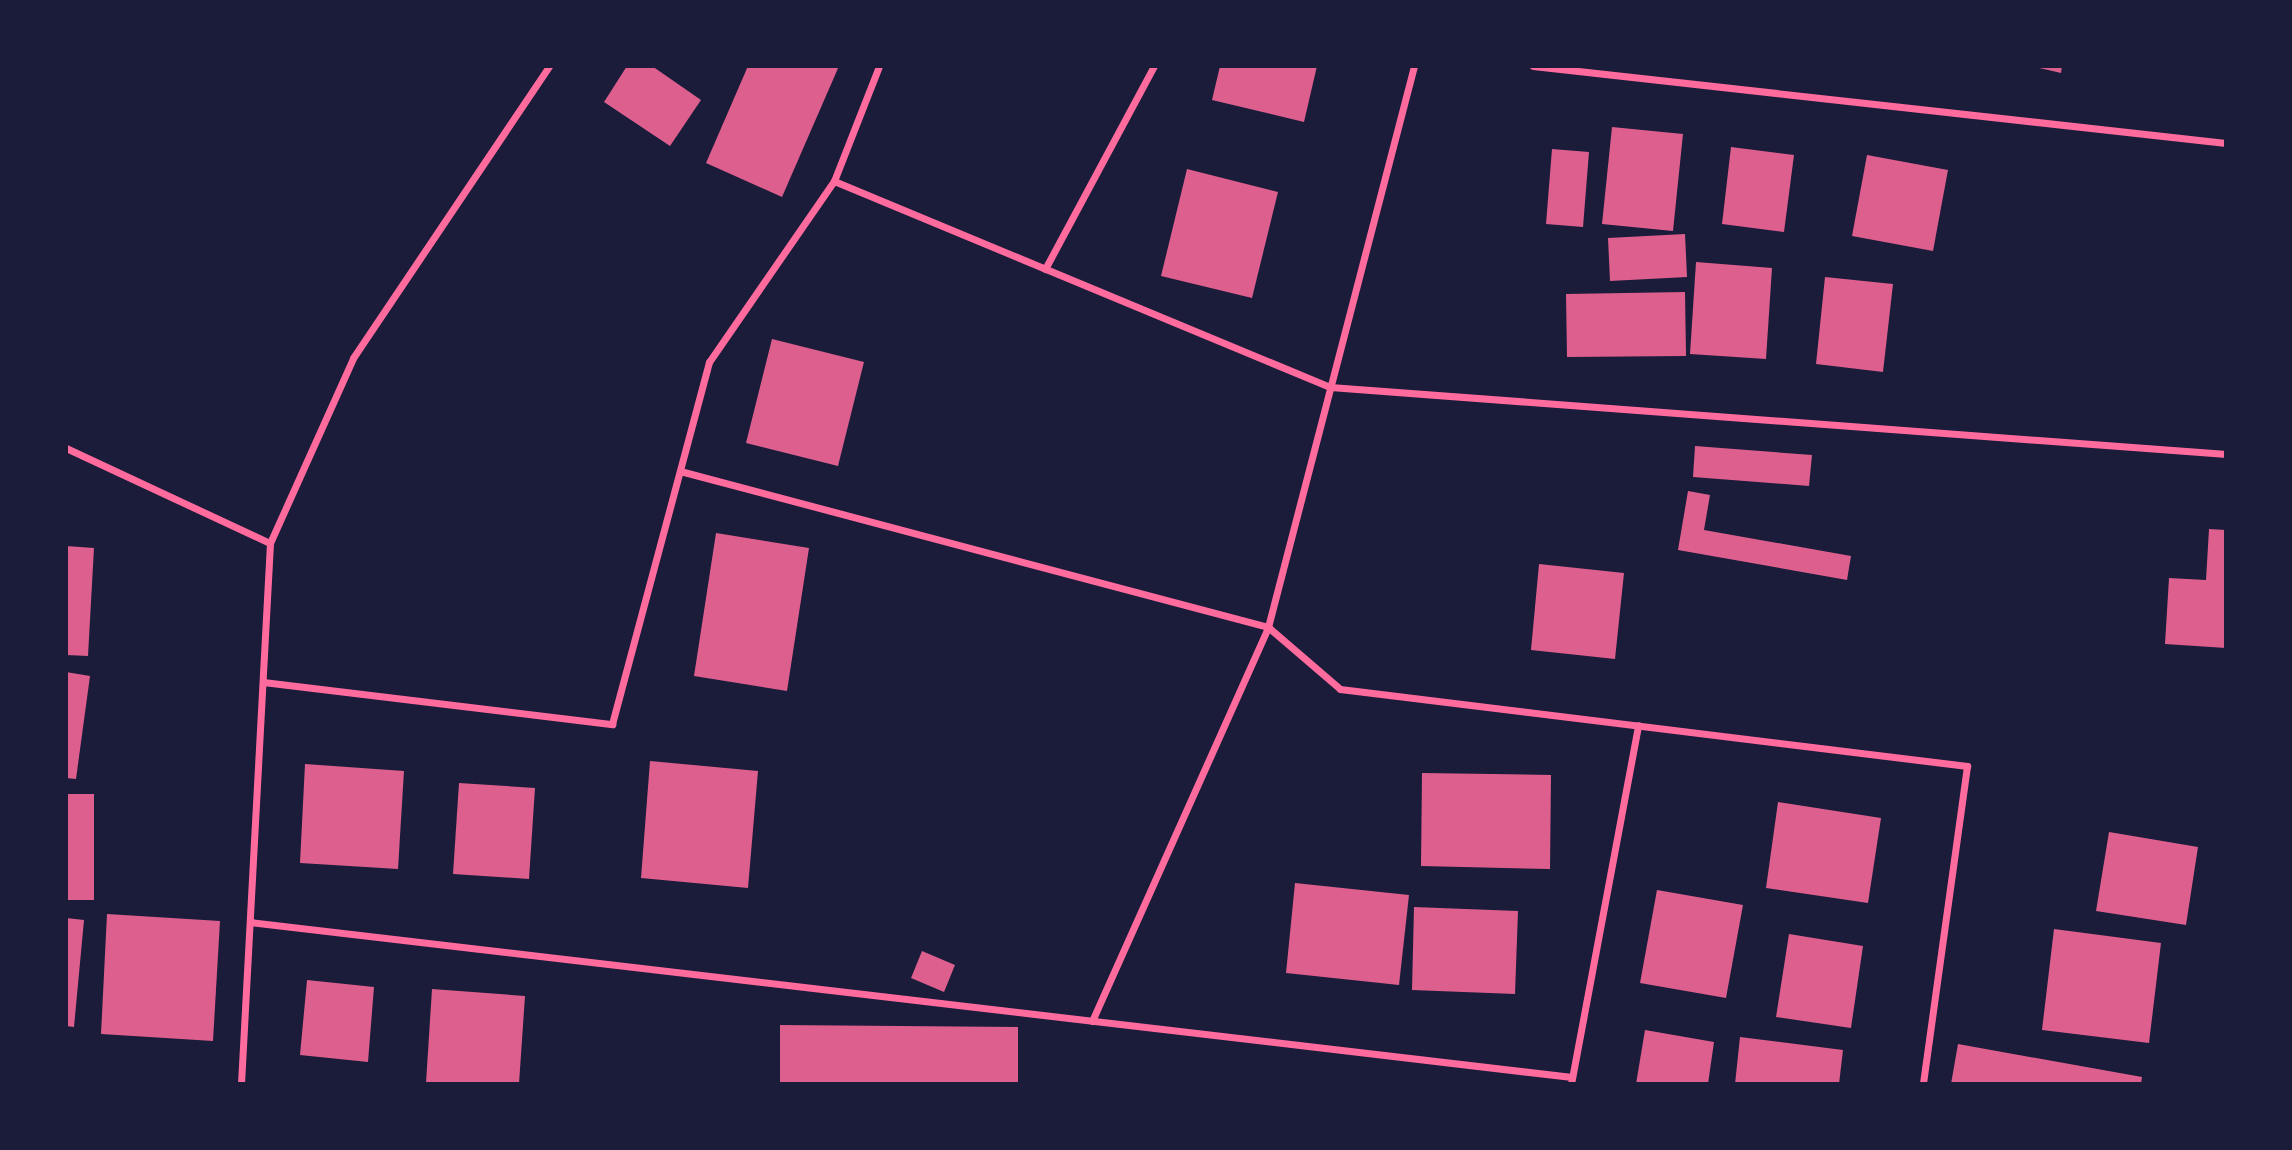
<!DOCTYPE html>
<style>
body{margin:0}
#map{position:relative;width:2292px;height:1150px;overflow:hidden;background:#1b1b3a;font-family:"Work Sans",sans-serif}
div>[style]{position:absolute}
.building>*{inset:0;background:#dd5f8e}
.minor>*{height:7px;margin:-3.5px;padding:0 3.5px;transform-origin:3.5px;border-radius:3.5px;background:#ff6b9d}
span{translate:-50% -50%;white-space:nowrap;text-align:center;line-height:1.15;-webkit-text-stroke:5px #1b1b3a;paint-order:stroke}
.frame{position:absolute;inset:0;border:68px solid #1b1b3a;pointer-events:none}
</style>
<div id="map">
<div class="building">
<div style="clip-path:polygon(627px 66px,652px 66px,701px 100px,670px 146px,604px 102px)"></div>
<div style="clip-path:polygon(748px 66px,839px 66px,782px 197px,706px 163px)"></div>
<div style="clip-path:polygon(1220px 66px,1317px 66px,1304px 122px,1212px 100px)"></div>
<div style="clip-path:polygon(2031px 66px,2062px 66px,2061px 73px)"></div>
<div style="clip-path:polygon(1612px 127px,1683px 134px,1673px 231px,1602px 224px)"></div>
<div style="clip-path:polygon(1731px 147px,1794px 155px,1784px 232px,1722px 224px)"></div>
<div style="clip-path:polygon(1552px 149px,1589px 152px,1583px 227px,1546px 224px)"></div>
<div style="clip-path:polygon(1867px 155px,1948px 170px,1933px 251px,1852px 236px)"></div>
<div style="clip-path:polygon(1187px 169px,1278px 192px,1252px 298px,1161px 276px)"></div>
<div style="clip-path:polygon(1685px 234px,1687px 277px,1610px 281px,1608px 238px)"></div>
<div style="clip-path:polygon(1696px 262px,1772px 268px,1766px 359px,1690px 354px)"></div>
<div style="clip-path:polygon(1825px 277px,1893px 284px,1883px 372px,1816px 364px)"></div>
<div style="clip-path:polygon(1685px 292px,1686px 356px,1567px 357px,1566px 294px)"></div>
<div style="clip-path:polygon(772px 339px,864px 362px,838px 466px,746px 443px)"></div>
<div style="clip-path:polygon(1695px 446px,1812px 455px,1809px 486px,1693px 477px)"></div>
<div style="clip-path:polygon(1688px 491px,1710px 495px,1704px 530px,1851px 556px,1847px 580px,1678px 550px)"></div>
<div style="clip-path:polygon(2209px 529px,2226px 530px,2226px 648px,2165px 644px,2169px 578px,2206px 580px)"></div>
<div style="clip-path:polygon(716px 533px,809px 548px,787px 691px,694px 676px)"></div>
<div style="clip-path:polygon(66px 546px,94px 548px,88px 656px,66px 655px)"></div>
<div style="clip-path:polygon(1539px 564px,1624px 573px,1615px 659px,1531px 650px)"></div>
<div style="clip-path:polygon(66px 672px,90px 676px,76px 779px,66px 778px)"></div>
<div style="clip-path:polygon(650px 761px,758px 771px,748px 888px,641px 878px)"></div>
<div style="clip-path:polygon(305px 764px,404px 771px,398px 869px,300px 863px)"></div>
<div style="clip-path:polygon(1422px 773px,1551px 775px,1550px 869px,1421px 866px)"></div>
<div style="clip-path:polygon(459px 783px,535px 788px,529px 879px,453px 874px)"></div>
<div style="clip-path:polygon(66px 794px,94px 794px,94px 900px,66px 900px)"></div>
<div style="clip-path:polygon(1778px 802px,1881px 818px,1868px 903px,1766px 888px)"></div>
<div style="clip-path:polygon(2109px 832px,2198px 847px,2186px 925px,2096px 911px)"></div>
<div style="clip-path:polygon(1295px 883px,1409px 895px,1399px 985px,1286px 973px)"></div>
<div style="clip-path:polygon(1657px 890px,1743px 905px,1726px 998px,1640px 983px)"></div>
<div style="clip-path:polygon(1414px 907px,1518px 911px,1515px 994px,1412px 990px)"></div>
<div style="clip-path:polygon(107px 914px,220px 921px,213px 1041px,101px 1034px)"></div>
<div style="clip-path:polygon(66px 918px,84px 920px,74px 1027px,66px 1026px)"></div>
<div style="clip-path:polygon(2054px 929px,2161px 943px,2149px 1043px,2042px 1030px)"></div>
<div style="clip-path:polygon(1789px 934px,1863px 946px,1851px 1028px,1776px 1017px)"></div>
<div style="clip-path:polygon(922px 951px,955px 965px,944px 992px,911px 978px)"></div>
<div style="clip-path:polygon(307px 980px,374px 987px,368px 1062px,300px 1055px)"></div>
<div style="clip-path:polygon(432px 989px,525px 996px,519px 1084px,426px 1083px)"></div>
<div style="clip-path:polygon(780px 1025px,1018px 1027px,1018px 1084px,780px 1084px)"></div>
<div style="clip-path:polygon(1645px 1030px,1714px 1042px,1708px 1084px,1636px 1084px)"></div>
<div style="clip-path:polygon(1740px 1037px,1843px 1050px,1839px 1084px,1735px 1084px)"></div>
<div style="clip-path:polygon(1958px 1044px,2142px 1077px,2141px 1084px,1951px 1084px)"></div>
</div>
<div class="minor">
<div style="left:1533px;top:66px;width:697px;rotate:6.34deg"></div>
<div style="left:834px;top:181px;width:537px;rotate:22.55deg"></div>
<div style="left:1330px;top:387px;width:899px;rotate:4.28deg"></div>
<div style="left:1045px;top:269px;width:230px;rotate:-61.8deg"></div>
<div style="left:66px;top:448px;width:225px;rotate:25deg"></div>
<div style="left:270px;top:543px;width:542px;rotate:93.07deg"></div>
<div style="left:680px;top:471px;width:608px;rotate:14.86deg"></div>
<div style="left:1268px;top:627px;width:580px;rotate:-75.41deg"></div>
<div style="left:270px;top:543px;width:203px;rotate:-65.8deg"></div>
<div style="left:353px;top:358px;width:352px;rotate:-56.1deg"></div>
<div style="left:263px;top:682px;width:352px;rotate:6.9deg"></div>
<div style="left:612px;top:724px;width:375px;rotate:-75deg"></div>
<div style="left:709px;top:362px;width:220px;rotate:-55.4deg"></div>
<div style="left:834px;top:181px;width:123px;rotate:-68.6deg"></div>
<div style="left:250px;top:922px;width:1331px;rotate:6.69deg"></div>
<div style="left:1092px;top:1021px;width:432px;rotate:-65.9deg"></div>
<div style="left:1268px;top:627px;width:95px;rotate:40.7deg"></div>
<div style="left:1340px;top:689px;width:632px;rotate:7deg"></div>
<div style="left:1967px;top:766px;width:321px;rotate:97.9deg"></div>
<div style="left:1571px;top:1084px;width:365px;rotate:-79.4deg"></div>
</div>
<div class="frame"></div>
</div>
